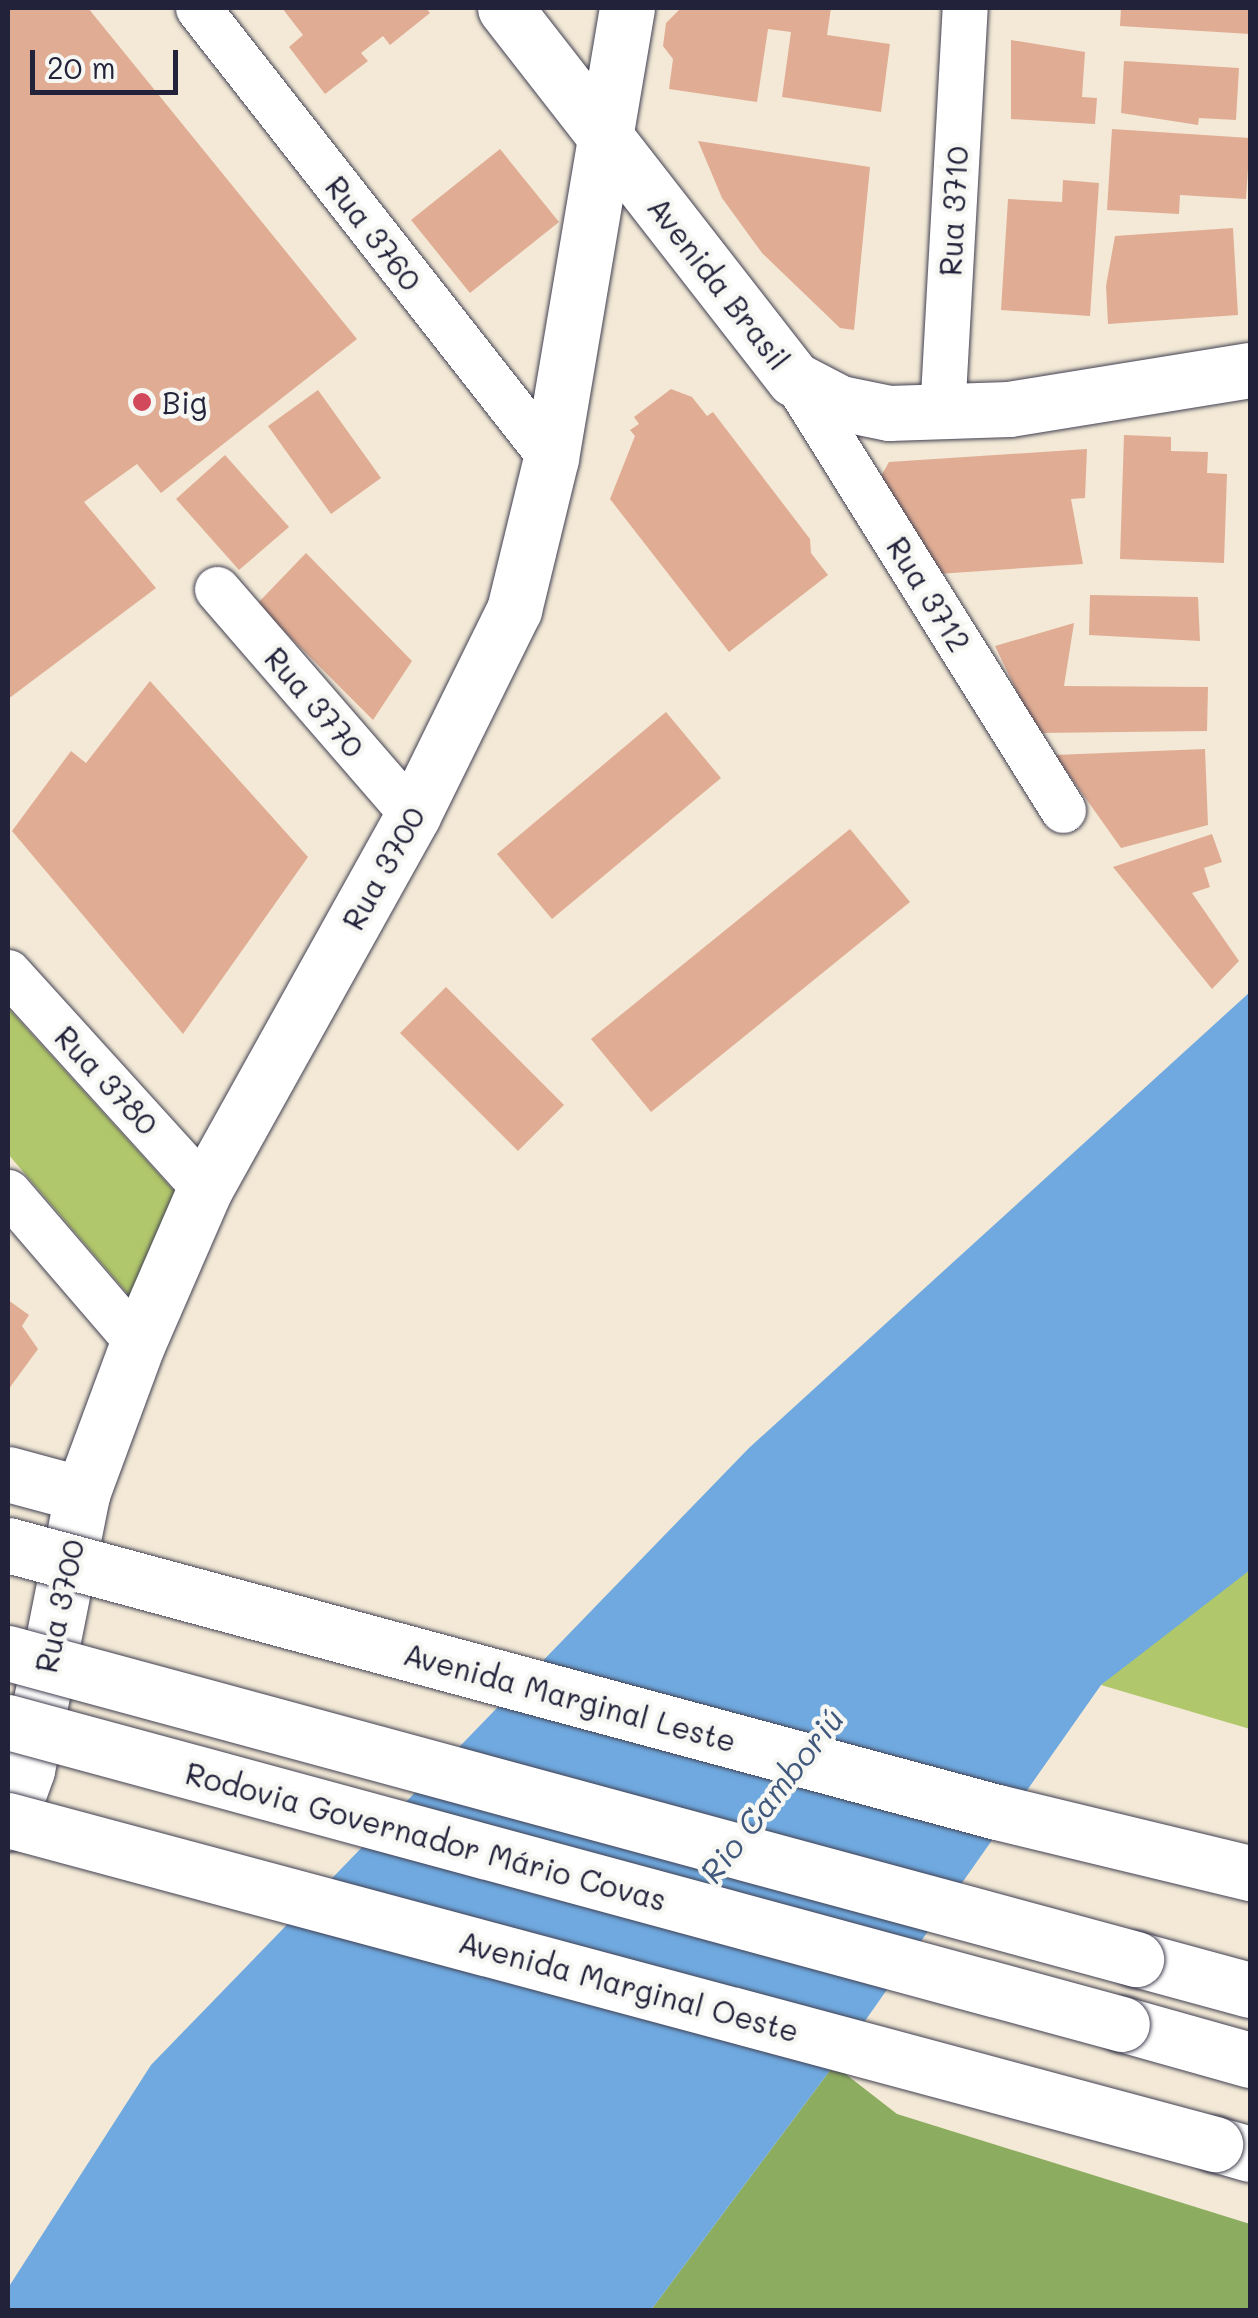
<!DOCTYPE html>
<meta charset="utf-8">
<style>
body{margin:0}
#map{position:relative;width:1258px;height:2318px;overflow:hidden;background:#f3e9d6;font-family:Mali,sans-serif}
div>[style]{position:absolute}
.green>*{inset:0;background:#b1c76b}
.forest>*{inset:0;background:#8cac5f}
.water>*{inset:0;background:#6fa9df}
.building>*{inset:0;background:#e0ad94}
.roads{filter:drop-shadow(0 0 2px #414052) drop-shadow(0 0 2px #414052)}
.minor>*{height:45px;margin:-22.5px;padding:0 22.5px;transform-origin:22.5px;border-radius:22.5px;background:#fff}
.secondary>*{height:55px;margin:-27.5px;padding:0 27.5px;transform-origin:27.5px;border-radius:27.5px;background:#fff}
.primary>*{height:55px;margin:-27.5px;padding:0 27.5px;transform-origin:27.5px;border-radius:27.5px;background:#fff}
.motorway>*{height:55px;margin:-27.5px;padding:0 27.5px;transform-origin:27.5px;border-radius:27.5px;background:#fff}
.bridges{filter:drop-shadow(0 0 2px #414052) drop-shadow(0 0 2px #414052)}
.primary-bridge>*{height:55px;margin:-27.5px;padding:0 27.5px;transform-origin:27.5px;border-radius:27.5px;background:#fff}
.motorway-bridge>*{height:55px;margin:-27.5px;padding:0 27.5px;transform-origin:27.5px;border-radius:27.5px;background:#fff}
.dots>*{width:28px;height:28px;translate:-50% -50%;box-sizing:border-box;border:5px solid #f6f6f2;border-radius:50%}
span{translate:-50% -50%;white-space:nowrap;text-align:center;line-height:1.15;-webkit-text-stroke:9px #f6f6f2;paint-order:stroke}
.street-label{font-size:30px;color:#22223b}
.poi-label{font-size:30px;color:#22223b}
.left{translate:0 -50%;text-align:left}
.water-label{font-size:32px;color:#41587d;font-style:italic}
.frame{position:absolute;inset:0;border:10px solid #22223b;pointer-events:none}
.scale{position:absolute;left:30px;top:50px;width:148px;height:45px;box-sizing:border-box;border:5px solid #22223b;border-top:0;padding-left:12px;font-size:30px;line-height:35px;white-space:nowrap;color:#22223b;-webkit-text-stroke:8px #f6f6f2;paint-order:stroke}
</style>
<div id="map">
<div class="green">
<div style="clip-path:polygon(8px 1008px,177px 1194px,132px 1299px,8px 1154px)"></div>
<div style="clip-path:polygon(1250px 1570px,1250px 1729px,1101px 1685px,1187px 1613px)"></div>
</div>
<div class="forest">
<div style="clip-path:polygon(834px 2065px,897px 2114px,1250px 2224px,1250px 2310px,651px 2310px)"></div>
</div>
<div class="water">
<div style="clip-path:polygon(1250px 992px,1250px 1570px,1101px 1685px,834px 2065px,651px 2310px,8px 2310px,8px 2288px,151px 2065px,749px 1448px)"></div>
</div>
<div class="building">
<div style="clip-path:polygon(8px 8px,88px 8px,357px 339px,161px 493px,137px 464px,84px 502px,156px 588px,8px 699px)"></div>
<div style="clip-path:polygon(282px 8px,426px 8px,430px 13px,390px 45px,383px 36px,361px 53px,368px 61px,325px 94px,289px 47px,303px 35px)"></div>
<div style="clip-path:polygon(681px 8px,831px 8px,827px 35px,890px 44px,881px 112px,782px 97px,791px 32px,768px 29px,757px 102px,669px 89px,673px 59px,663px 46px,666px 23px)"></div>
<div style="clip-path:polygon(1121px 8px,1250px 8px,1250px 34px,1120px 26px)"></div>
<div style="clip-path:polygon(1011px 40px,1085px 52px,1082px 97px,1097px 98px,1095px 124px,1011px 119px)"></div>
<div style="clip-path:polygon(1124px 61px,1239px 68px,1236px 120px,1199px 118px,1198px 125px,1121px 113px)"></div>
<div style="clip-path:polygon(1112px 129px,1250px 138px,1246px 199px,1180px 195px,1179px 214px,1107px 210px)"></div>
<div style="clip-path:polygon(698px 141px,870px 167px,854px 330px,840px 328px,762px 253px,722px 198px)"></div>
<div style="clip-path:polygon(500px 149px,559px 222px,470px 293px,411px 220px)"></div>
<div style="clip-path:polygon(1063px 180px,1099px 183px,1090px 316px,1001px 310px,1008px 199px,1062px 202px)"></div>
<div style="clip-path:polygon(1233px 228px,1238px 315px,1108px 324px,1106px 286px,1115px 236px)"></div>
<div style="clip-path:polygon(671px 389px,692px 397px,707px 416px,713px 412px,810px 539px,811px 553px,828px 575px,729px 652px,610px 499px,635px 436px,630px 430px,639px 424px,634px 417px)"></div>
<div style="clip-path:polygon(318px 390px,381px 478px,331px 514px,268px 426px)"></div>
<div style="clip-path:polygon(1124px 435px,1171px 437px,1171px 451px,1208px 452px,1207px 473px,1227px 474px,1224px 563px,1120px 559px)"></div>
<div style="clip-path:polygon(1087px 449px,1085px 498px,1071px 499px,1083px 564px,938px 574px,877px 483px,889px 462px)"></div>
<div style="clip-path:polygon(225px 455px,289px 527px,239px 570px,176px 499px)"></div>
<div style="clip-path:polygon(306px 553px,412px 661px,373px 720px,257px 604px)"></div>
<div style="clip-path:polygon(1090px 595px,1198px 597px,1200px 641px,1089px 635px)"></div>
<div style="clip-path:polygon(1074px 623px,1064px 686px,1208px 687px,1207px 731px,1037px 733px,995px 646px)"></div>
<div style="clip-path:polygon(150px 681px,308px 857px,183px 1034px,12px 831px,71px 751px,86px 763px)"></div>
<div style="clip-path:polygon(666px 712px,721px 778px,552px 919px,497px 854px)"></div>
<div style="clip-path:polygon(1205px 749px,1208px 825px,1121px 848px,1055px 755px)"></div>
<div style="clip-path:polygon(850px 829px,910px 902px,651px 1112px,591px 1039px)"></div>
<div style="clip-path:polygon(1212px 834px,1222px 862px,1204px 868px,1210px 887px,1192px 893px,1239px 961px,1212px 989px,1113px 867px)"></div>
<div style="clip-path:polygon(446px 987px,564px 1105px,518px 1151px,400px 1033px)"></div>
<div style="clip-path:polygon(8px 1300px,29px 1315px,22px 1326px,38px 1349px,8px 1390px)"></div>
</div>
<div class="roads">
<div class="minor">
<div style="left:198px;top:8px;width:572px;rotate:51.89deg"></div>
<div style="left:794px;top:379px;width:508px;rotate:58.03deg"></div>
<div style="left:942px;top:414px;width:407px;rotate:-86.8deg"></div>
<div style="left:217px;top:589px;width:299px;rotate:49.1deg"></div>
<div style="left:8px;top:972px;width:293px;rotate:47.8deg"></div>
<div style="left:8px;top:1192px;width:199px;rotate:49.3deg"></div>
</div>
<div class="secondary">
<div style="left:605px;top:138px;width:132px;rotate:-80.4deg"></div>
<div style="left:8px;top:1474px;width:77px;rotate:15.1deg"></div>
</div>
<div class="primary">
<div style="left:505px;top:8px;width:470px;rotate:52.1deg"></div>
<div style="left:794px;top:379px;width:52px;rotate:27.6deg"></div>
<div style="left:840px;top:403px;width:50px;rotate:11.5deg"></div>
<div style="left:889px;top:413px;width:120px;rotate:-1.9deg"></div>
<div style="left:1009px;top:409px;width:244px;rotate:-9.2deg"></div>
<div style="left:8px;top:1823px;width:56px;rotate:-70.3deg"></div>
<div style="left:27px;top:1770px;width:281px;rotate:-78.7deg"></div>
<div style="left:82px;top:1494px;width:161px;rotate:-69.7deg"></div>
<div style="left:138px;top:1343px;width:168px;rotate:-66.5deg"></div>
<div style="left:205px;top:1189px;width:428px;rotate:-60.9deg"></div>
<div style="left:413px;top:815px;width:229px;rotate:-63.8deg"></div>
<div style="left:514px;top:610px;width:156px;rotate:-76.3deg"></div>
<div style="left:551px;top:458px;width:325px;rotate:-80.4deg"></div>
<div style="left:1215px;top:2144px;width:36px;rotate:16deg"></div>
</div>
<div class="motorway">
<div style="left:1136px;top:1959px;width:118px;rotate:15.2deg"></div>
<div style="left:1122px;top:2024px;width:133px;rotate:15.7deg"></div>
</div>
</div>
<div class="bridges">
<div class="primary-bridge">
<div style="left:8px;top:1545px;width:1024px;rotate:15.11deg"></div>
<div style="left:997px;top:1812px;width:260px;rotate:13.6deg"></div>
<div style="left:8px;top:1820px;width:1250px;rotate:15.03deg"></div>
</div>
<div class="motorway-bridge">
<div style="left:8px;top:1653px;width:1169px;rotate:15.18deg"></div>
<div style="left:8px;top:1722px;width:1154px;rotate:15.17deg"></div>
</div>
</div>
<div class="dots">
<div style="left:142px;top:402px;background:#d1495b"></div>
</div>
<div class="street-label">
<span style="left:953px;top:211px;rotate:-87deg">Rua 3710</span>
<span style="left:374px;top:233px;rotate:52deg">Rua 3760</span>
<span style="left:719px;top:283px;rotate:52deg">Avenida Brasil</span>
<span style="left:929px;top:594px;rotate:58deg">Rua 3712</span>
<span style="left:315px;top:702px;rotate:49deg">Rua 3770</span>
<span style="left:383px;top:868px;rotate:-61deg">Rua 3700</span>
<span style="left:107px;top:1080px;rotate:47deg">Rua 3780</span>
<span style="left:59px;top:1606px;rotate:-78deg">Rua 3700</span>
<span style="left:570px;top:1697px;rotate:15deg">Avenida Marginal Leste</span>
<span style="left:426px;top:1836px;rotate:15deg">Rodovia Governador Mário Covas</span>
<span style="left:629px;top:1986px;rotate:15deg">Avenida Marginal Oeste</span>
</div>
<div class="poi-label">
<span class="left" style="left:162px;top:402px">Big</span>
</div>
<div class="water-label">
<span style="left:771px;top:1795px;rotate:-52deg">Rio Camboriú</span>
</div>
<div class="frame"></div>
<div class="scale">20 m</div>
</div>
